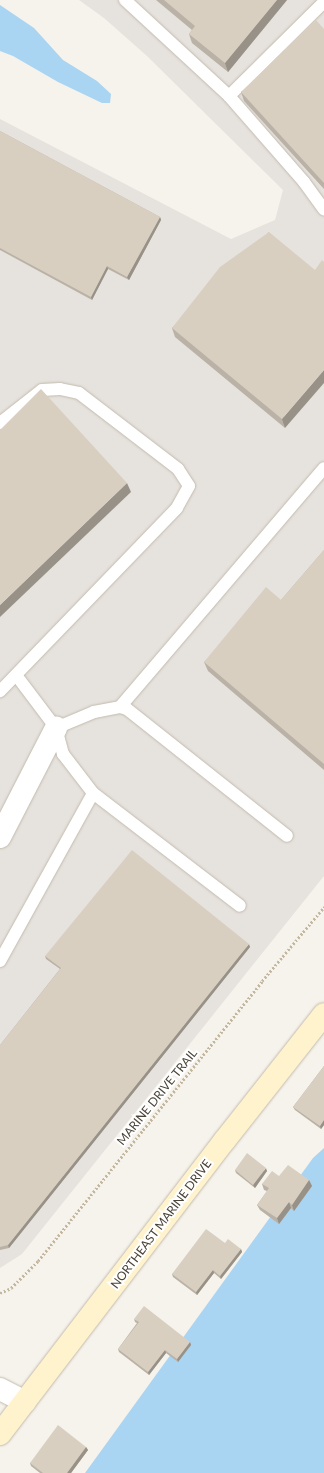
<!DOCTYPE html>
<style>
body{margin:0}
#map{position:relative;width:324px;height:1473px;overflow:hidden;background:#f6f3ec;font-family:Lato,sans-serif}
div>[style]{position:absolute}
.industrial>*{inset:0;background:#e6e2dd}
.water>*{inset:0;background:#a9d4f2}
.path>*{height:2.5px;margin-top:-1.25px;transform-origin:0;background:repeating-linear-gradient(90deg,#c4b79f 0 2px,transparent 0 4px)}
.roads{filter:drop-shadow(0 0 1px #c2bbae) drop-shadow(0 0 1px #c2bbae)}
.service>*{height:12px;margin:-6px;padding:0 6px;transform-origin:6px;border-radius:6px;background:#fff}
.minor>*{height:22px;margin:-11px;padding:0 11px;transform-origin:11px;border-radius:11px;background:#fff}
.tertiary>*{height:22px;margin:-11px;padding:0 11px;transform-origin:11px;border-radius:11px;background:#fff}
.secondary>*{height:22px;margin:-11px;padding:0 11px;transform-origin:11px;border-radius:11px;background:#fff3cd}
.wall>*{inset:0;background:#bab2a6}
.shaded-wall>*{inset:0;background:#979187}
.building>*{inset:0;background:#d8cfc1}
span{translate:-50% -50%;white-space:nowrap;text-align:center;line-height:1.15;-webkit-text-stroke:4px #fff;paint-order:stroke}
.street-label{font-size:12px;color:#4b4439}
</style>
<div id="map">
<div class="industrial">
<div style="clip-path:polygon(79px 0,324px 0,324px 876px,22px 1254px,0 1268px,0 119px,231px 239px,275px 220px,283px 190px,147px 56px,104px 18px)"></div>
</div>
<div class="water">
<div style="clip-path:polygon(0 5px,34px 28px,63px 60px,97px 81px,111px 94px,110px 103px,102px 103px,58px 82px,13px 56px,0 51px)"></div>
<div style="clip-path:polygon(324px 1148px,324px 1473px,85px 1473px,313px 1158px)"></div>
</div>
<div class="path">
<div style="left:0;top:1293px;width:12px;rotate:-24deg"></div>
<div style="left:11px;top:1288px;width:38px;rotate:-45deg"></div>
<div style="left:38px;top:1261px;width:359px;rotate:-51.3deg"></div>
<div style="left:262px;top:981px;width:97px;rotate:-50deg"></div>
</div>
<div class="roads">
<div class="service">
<div style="left:125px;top:0;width:142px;rotate:42.7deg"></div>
<div style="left:229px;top:96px;width:114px;rotate:48.9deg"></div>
<div style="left:304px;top:182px;width:34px;rotate:54deg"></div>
<div style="left:229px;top:96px;width:134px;rotate:-44.7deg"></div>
<div style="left:0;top:423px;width:53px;rotate:-38.2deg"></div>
<div style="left:42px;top:390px;width:18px;rotate:-3deg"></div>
<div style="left:60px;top:389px;width:19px;rotate:12deg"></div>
<div style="left:79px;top:393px;width:125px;rotate:37.5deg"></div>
<div style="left:178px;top:469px;width:20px;rotate:57deg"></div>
<div style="left:189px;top:486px;width:25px;rotate:119deg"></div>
<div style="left:177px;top:508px;width:255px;rotate:134deg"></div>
<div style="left:16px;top:675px;width:66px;rotate:53deg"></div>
<div style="left:56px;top:728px;width:27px;rotate:75deg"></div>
<div style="left:63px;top:754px;width:49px;rotate:52.4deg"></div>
<div style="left:93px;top:793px;width:185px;rotate:37.5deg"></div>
<div style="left:120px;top:707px;width:314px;rotate:-49.5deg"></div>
<div style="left:56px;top:728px;width:41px;rotate:-22.8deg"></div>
<div style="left:94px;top:712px;width:26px;rotate:-11deg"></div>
<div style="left:120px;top:707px;width:7px;rotate:16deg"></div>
<div style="left:127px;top:709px;width:204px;rotate:38.4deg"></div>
<div style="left:0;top:961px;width:192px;rotate:-61deg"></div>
</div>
<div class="minor">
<div style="left:0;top:837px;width:123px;rotate:-62.8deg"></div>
</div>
<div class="tertiary">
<div style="left:0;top:1389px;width:28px;rotate:27deg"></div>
</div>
<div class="secondary">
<div style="left:0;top:1434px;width:370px;rotate:-52.6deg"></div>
<div style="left:225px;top:1140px;width:160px;rotate:-51.8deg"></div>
</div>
</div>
<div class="wall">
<div style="clip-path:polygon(156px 0,287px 0,228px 72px,192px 43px,189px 34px,192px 30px)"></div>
<div style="clip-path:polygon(324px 29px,324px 189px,244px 101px,241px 92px)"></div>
<div style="clip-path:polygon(0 131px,160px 217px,161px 220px,129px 280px,108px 269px,92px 300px,0 250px)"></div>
<div style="clip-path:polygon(269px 232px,285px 428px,175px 337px,172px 328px)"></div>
<div style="clip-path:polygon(324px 550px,324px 770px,208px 671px,204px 662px,281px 600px)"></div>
<div style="clip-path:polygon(250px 947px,9px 1248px,0 1250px,0 1045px,60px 969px,46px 959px,45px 956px)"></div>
<div style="clip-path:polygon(324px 1066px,324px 1125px,321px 1129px,295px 1110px,293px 1107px)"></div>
<div style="clip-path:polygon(235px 1170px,267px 1171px,255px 1188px,236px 1173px)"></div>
<div style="clip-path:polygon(279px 1176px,309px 1180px,312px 1186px,294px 1211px,291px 1208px,279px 1224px,260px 1210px,257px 1205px,267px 1191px,264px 1190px,262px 1184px)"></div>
<div style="clip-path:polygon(225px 1243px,241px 1249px,242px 1252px,221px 1279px,214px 1273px,197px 1295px,173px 1277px,172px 1274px)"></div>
<div style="clip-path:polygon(134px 1319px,190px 1342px,191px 1345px,178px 1362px,166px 1353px,149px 1375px,119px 1352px,118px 1349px,137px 1323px,135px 1322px)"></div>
<div style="clip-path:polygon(86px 1447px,88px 1450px,71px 1473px,40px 1473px,31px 1466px,30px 1463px)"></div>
</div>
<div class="shaded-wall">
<div style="clip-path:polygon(277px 0,287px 0,228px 72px,225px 63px)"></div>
<div style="clip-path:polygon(160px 217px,161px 220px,129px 280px,127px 277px)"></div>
<div style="clip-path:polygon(107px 266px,108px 269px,92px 300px,91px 297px)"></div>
<div style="clip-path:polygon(324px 370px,324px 383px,285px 428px,282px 419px)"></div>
<div style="clip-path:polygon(127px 483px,131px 492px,0 617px,0 605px)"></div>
<div style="clip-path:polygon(249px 944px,250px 947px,9px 1248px,8px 1245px)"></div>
<div style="clip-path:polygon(324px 1120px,324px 1125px,321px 1129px,320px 1126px)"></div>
<div style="clip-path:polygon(266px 1168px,267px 1171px,255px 1188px,253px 1185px)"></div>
<div style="clip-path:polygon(309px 1180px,312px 1186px,294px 1211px,292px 1205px)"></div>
<div style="clip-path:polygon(289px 1202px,291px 1208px,279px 1224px,277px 1218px)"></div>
<div style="clip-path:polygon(241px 1249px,242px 1252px,221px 1279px,220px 1276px)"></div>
<div style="clip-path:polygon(213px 1270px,214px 1273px,197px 1295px,196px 1292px)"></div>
<div style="clip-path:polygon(190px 1342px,191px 1345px,178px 1362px,177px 1359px)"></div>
<div style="clip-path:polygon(165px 1350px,166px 1353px,149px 1375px,148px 1372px)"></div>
<div style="clip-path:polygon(86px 1447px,88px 1450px,71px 1473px,67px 1473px)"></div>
</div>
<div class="building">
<div style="clip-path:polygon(164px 0,277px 0,225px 63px,189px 34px,195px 26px)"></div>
<div style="clip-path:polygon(316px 20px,324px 29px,324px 183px,241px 92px)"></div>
<div style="clip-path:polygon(0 131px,160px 217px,127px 277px,107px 266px,91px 297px,0 248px)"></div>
<div style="clip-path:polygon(269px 232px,315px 270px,322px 260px,324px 262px,324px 370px,282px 419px,172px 328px,220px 267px)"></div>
<div style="clip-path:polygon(41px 389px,127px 483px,0 605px,0 430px)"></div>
<div style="clip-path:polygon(324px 550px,324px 764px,204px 662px,266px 587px,281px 600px)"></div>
<div style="clip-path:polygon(132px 850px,249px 944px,8px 1245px,0 1247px,0 1045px,61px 968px,45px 956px)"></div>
<div style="clip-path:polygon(324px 1066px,324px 1120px,320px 1126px,293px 1107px)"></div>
<div style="clip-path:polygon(247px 1153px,266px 1168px,253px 1185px,235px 1170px)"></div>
<div style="clip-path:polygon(288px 1165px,309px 1180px,292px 1205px,289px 1202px,277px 1218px,257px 1205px,269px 1188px,262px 1184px,272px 1171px,279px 1176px)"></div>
<div style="clip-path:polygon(206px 1229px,225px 1243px,228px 1239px,241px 1249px,220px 1276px,213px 1270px,196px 1292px,172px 1274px)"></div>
<div style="clip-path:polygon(144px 1306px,190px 1342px,177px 1359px,165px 1350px,148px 1372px,118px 1349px,139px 1322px,134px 1319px)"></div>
<div style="clip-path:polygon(58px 1425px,86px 1447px,67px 1473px,43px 1473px,30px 1463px)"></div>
</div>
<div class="street-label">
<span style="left:157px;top:1097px;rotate:-51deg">MARINE DRIVE TRAIL</span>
<span style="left:161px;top:1224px;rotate:-53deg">NORTHEAST MARINE DRIVE</span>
</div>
</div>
